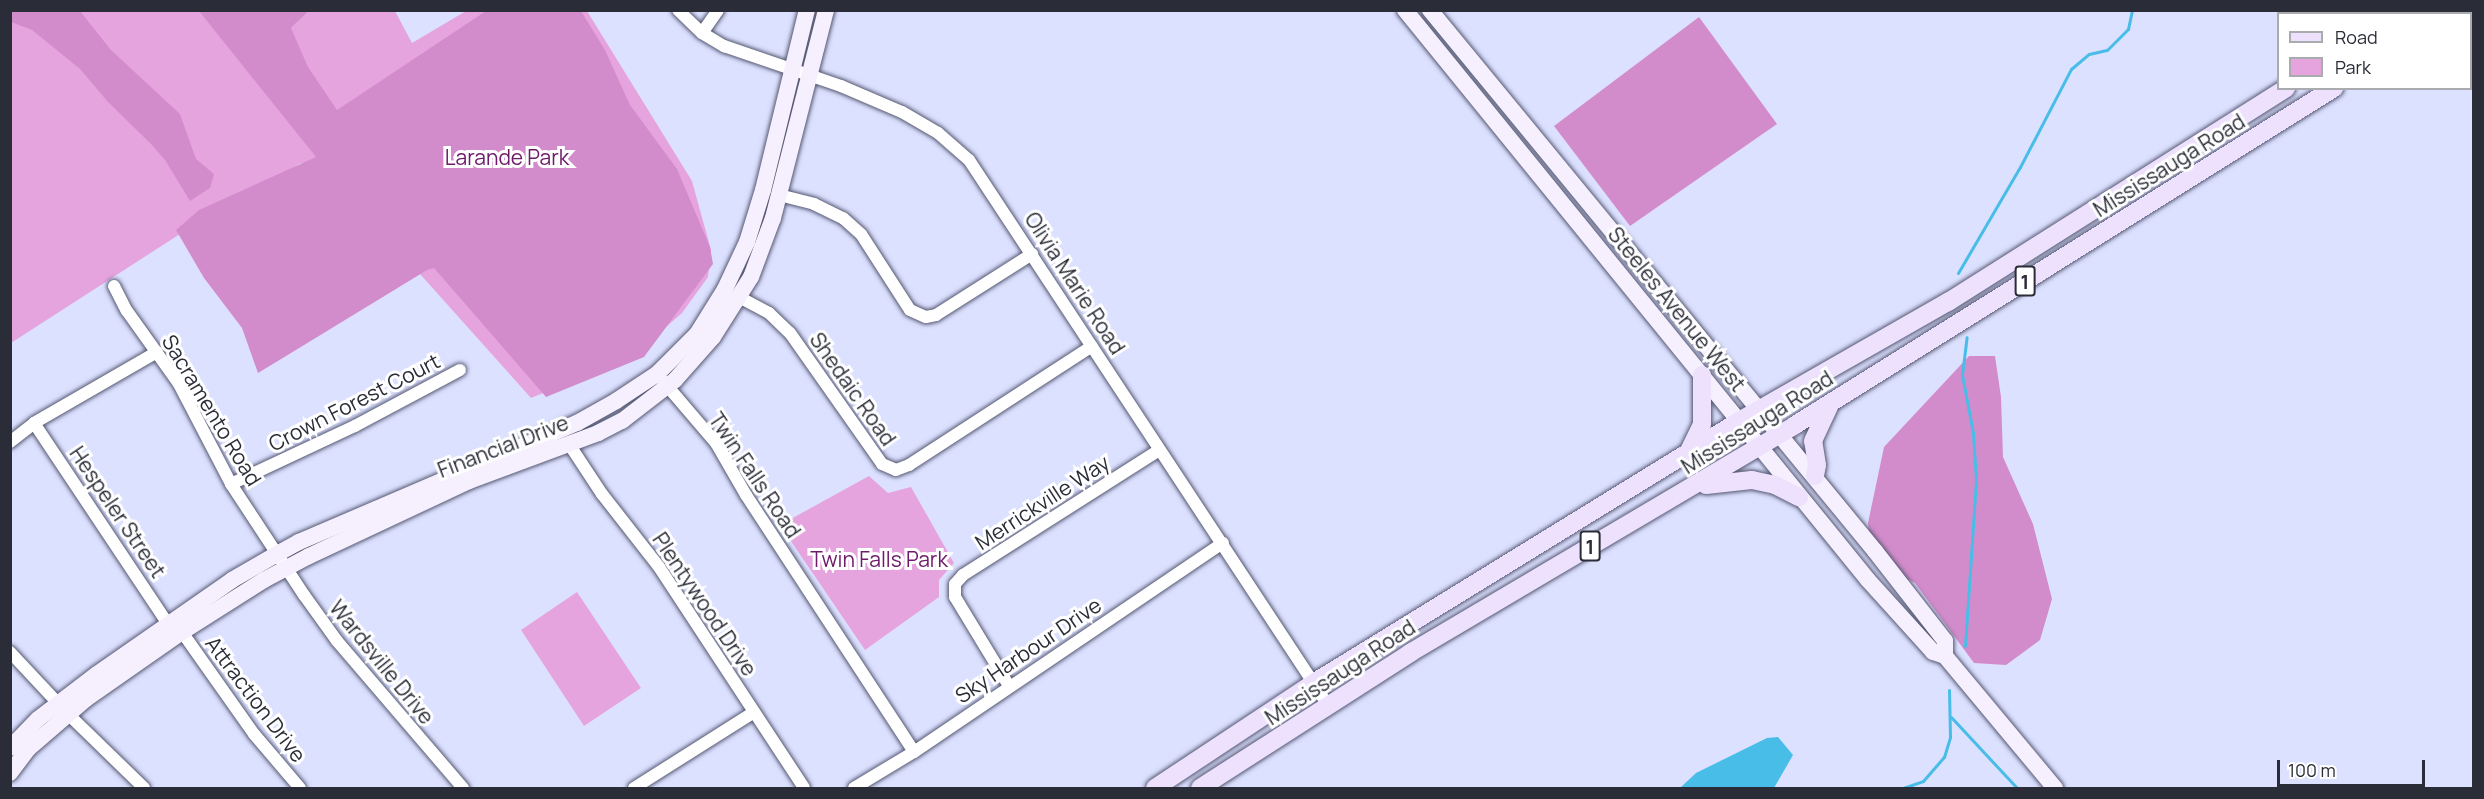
<!DOCTYPE html>
<style>
body{margin:0}
#map{position:relative;width:2484px;height:799px;overflow:hidden;background:#dce1ff;font-family:Manrope,sans-serif}
div>[style]{position:absolute}
.green>*{inset:0;background:#e6a4df}
.forest>*{inset:0;background:#d38ccb}
.water>*{inset:0;background:#47bde7}
.stream>*{height:3px;margin:-1.5px;padding:0 1.5px;transform-origin:1.5px;border-radius:1.5px;background:#47bde7}
.roads{filter:drop-shadow(0 0 2px #555872) drop-shadow(0 0 2px #555872)}
.street>*{height:12px;margin:-6px;padding:0 6px;transform-origin:6px;border-radius:6px;background:#fff}
.secondary>*{height:16px;margin:-8px;padding:0 8px;transform-origin:8px;border-radius:8px;background:#f6f0fe}
.primary>*{height:18px;margin:-9px;padding:0 9px;transform-origin:9px;border-radius:9px;background:#ede1fd}
span{translate:-50% -50%;white-space:nowrap;text-align:center;line-height:1.15;-webkit-text-stroke:6px #fff;paint-order:stroke}
.shield-label span{padding:2px 4px;background:#fff;border:2px solid;border-radius:4px;-webkit-text-stroke-width:0}
.shield-label{font-size:20px;color:#2a2c37;font-weight:700}
.park-label{font-size:21px;color:#6e1a6a}
.street-label{font-size:21px;color:#2a2c37}
.frame{position:absolute;inset:0;border:12px solid #2a2c37;pointer-events:none}
.legend{position:absolute;left:2277px;top:12px;width:195px;height:78px;box-sizing:border-box;background:#fff;border:2px solid #aaabaf;margin:0;padding:8px 10px;list-style:none;font-size:18px;color:#2a2c37}
.legend li{display:flex;align-items:center;gap:12px;height:30px}
.legend b{width:30px;border:2px solid #aaabaf}
.scale{position:absolute;left:2277px;top:760px;width:148px;height:27px;box-sizing:border-box;border:3px solid #2a2c37;border-top:0;padding-left:8px;font-size:18px;line-height:21px;white-space:nowrap;color:#2a2c37;-webkit-text-stroke:4px #fff;paint-order:stroke}
</style>
<div id="map">
<div class="green">
<div style="clip-path:polygon(11px 11px,203px 11px,291px 28px,309px 11px,395px 11px,412px 43px,466px 11px,587px 11px,692px 181px,711px 250px,708px 277px,682px 313px,632px 357px,531px 398px,420px 274px,271px 365px,301px 163px,180px 234px,11px 343px)"></div>
<div style="clip-path:polygon(869px 476px,888px 493px,911px 487px,954px 563px,939px 580px,939px 597px,865px 650px,780px 525px)"></div>
<div style="clip-path:polygon(577px 592px,641px 688px,584px 726px,521px 630px)"></div>
</div>
<div class="forest">
<div style="clip-path:polygon(10px 11px,80px 11px,111px 50px,180px 114px,196px 159px,214px 174px,210px 188px,190px 201px,165px 160px,151px 144px,108px 102px,80px 69px,32px 30px,11px 22px)"></div>
<div style="clip-path:polygon(199px 11px,309px 11px,291px 28px,308px 67px,337px 110px,486px 11px,581px 11px,605px 50px,630px 105px,677px 169px,710px 247px,713px 264px,644px 357px,546px 397px,434px 268px,427px 270px,258px 373px,242px 328px,204px 278px,176px 230px,199px 210px,316px 157px)"></div>
<div style="clip-path:polygon(1699px 17px,1777px 124px,1630px 226px,1554px 126px)"></div>
<div style="clip-path:polygon(1969px 356px,1995px 356px,2001px 397px,2003px 457px,2033px 524px,2052px 599px,2040px 640px,2006px 665px,1974px 663px,1915px 583px,1899px 575px,1887px 553px,1870px 542px,1868px 523px,1884px 447px)"></div>
</div>
<div class="water">
<div style="clip-path:polygon(1778px 737px,1793px 755px,1774px 788px,1680px 788px,1696px 773px,1767px 738px)"></div>
</div>
<div class="stream">
<div style="left:1958px;top:273px;width:123px;rotate:-59.7deg"></div>
<div style="left:2020px;top:167px;width:110px;rotate:-62.5deg"></div>
<div style="left:2071px;top:69px;width:23px;rotate:-40deg"></div>
<div style="left:2089px;top:54px;width:18px;rotate:-13deg"></div>
<div style="left:2107px;top:50px;width:30px;rotate:-45deg"></div>
<div style="left:2128px;top:29px;width:19px;rotate:-78deg"></div>
<div style="left:1965px;top:646px;width:166px;rotate:-86.2deg"></div>
<div style="left:1976px;top:480px;width:47px;rotate:-93.7deg"></div>
<div style="left:1973px;top:433px;width:59px;rotate:-100.7deg"></div>
<div style="left:1962px;top:375px;width:38px;rotate:-83deg"></div>
<div style="left:1951px;top:717px;width:97px;rotate:47.1deg"></div>
<div style="left:1903px;top:788px;width:21px;rotate:-19deg"></div>
<div style="left:1923px;top:781px;width:32px;rotate:-49deg"></div>
<div style="left:1944px;top:757px;width:21px;rotate:-73deg"></div>
<div style="left:1950px;top:737px;width:47px;rotate:-91.2deg"></div>
</div>
<div class="roads">
<div class="street">
<div style="left:678px;top:10px;width:33px;rotate:44deg"></div>
<div style="left:702px;top:33px;width:26px;rotate:31deg"></div>
<div style="left:724px;top:46px;width:124px;rotate:18.9deg"></div>
<div style="left:841px;top:86px;width:66px;rotate:23.1deg"></div>
<div style="left:902px;top:112px;width:42px;rotate:30.3deg"></div>
<div style="left:938px;top:133px;width:41px;rotate:41.1deg"></div>
<div style="left:969px;top:160px;width:653px;rotate:56.63deg"></div>
<div style="left:702px;top:33px;width:28px;rotate:-55deg"></div>
<div style="left:779px;top:195px;width:36px;rotate:14deg"></div>
<div style="left:814px;top:204px;width:32px;rotate:26deg"></div>
<div style="left:843px;top:218px;width:24px;rotate:42deg"></div>
<div style="left:861px;top:234px;width:90px;rotate:57.2deg"></div>
<div style="left:910px;top:310px;width:17px;rotate:24deg"></div>
<div style="left:926px;top:317px;width:10px;rotate:-11deg"></div>
<div style="left:936px;top:315px;width:114px;rotate:-32.4deg"></div>
<div style="left:114px;top:286px;width:28px;rotate:63deg"></div>
<div style="left:127px;top:311px;width:90px;rotate:54.5deg"></div>
<div style="left:179px;top:384px;width:113px;rotate:62.5deg"></div>
<div style="left:231px;top:484px;width:133px;rotate:56.7deg"></div>
<div style="left:304px;top:595px;width:57px;rotate:54.3deg"></div>
<div style="left:337px;top:641px;width:194px;rotate:49.4deg"></div>
<div style="left:739px;top:297px;width:34px;rotate:28deg"></div>
<div style="left:769px;top:313px;width:29px;rotate:44deg"></div>
<div style="left:790px;top:333px;width:160px;rotate:54.9deg"></div>
<div style="left:882px;top:464px;width:15px;rotate:23deg"></div>
<div style="left:896px;top:470px;width:14px;rotate:-21deg"></div>
<div style="left:909px;top:465px;width:218px;rotate:-33deg"></div>
<div style="left:663px;top:381px;width:82px;rotate:49.5deg"></div>
<div style="left:716px;top:443px;width:60px;rotate:60deg"></div>
<div style="left:746px;top:495px;width:307px;rotate:56.8deg"></div>
<div style="left:34px;top:423px;width:242px;rotate:56.3deg"></div>
<div style="left:10px;top:442px;width:31px;rotate:-38deg"></div>
<div style="left:34px;top:423px;width:142px;rotate:-30deg"></div>
<div style="left:569px;top:444px;width:60px;rotate:56.6deg"></div>
<div style="left:602px;top:494px;width:93px;rotate:52deg"></div>
<div style="left:659px;top:567px;width:264px;rotate:56.7deg"></div>
<div style="left:231px;top:484px;width:137px;rotate:-25.1deg"></div>
<div style="left:355px;top:426px;width:119px;rotate:-28.1deg"></div>
<div style="left:182px;top:632px;width:125px;rotate:54.8deg"></div>
<div style="left:254px;top:734px;width:71px;rotate:49.6deg"></div>
<div style="left:10px;top:652px;width:85px;rotate:46.9deg"></div>
<div style="left:68px;top:714px;width:106px;rotate:44.2deg"></div>
<div style="left:1009px;top:686px;width:104px;rotate:-121.2deg"></div>
<div style="left:955px;top:597px;width:13px;rotate:-90deg"></div>
<div style="left:955px;top:584px;width:12px;rotate:-48deg"></div>
<div style="left:963px;top:575px;width:232px;rotate:-32.5deg"></div>
<div style="left:634px;top:788px;width:142px;rotate:-32.3deg"></div>
<div style="left:854px;top:788px;width:70px;rotate:-31deg"></div>
<div style="left:914px;top:752px;width:373px;rotate:-34.1deg"></div>
</div>
<div class="secondary">
<div style="left:1405px;top:10px;width:734px;rotate:50.91deg"></div>
<div style="left:1868px;top:580px;width:97px;rotate:47.9deg"></div>
<div style="left:1933px;top:652px;width:13px;rotate:18deg"></div>
<div style="left:1945px;top:656px;width:172px;rotate:50.2deg"></div>
<div style="left:1430px;top:10px;width:701px;rotate:50.56deg"></div>
<div style="left:1875px;top:551px;width:114px;rotate:52.1deg"></div>
<div style="left:1945px;top:641px;width:15px;rotate:90deg"></div>
<div style="left:10px;top:748px;width:40px;rotate:-46deg"></div>
<div style="left:38px;top:719px;width:74px;rotate:-37.3deg"></div>
<div style="left:97px;top:674px;width:165px;rotate:-34.8deg"></div>
<div style="left:232px;top:580px;width:52px;rotate:-30deg"></div>
<div style="left:277px;top:554px;width:25px;rotate:-29deg"></div>
<div style="left:299px;top:542px;width:302px;rotate:-23.2deg"></div>
<div style="left:577px;top:423px;width:45px;rotate:-29.4deg"></div>
<div style="left:616px;top:401px;width:49px;rotate:-33.4deg"></div>
<div style="left:657px;top:374px;width:57px;rotate:-45deg"></div>
<div style="left:697px;top:334px;width:53px;rotate:-58.1deg"></div>
<div style="left:725px;top:289px;width:52px;rotate:-64.9deg"></div>
<div style="left:747px;top:242px;width:54px;rotate:-72.9deg"></div>
<div style="left:763px;top:190px;width:185px;rotate:-76.3deg"></div>
<div style="left:10px;top:773px;width:30px;rotate:-53deg"></div>
<div style="left:28px;top:749px;width:77px;rotate:-40.8deg"></div>
<div style="left:86px;top:699px;width:117px;rotate:-34.9deg"></div>
<div style="left:182px;top:632px;width:97px;rotate:-32.4deg"></div>
<div style="left:264px;top:580px;width:51px;rotate:-28.1deg"></div>
<div style="left:309px;top:556px;width:177px;rotate:-25.1deg"></div>
<div style="left:469px;top:481px;width:138px;rotate:-20.4deg"></div>
<div style="left:598px;top:433px;width:27px;rotate:-27deg"></div>
<div style="left:622px;top:421px;width:67px;rotate:-37.7deg"></div>
<div style="left:675px;top:380px;width:57px;rotate:-48.5deg"></div>
<div style="left:713px;top:337px;width:71px;rotate:-57.7deg"></div>
<div style="left:751px;top:277px;width:63px;rotate:-69.6deg"></div>
<div style="left:773px;top:218px;width:215px;rotate:-75.7deg"></div>
</div>
<div class="primary">
<div style="left:2401px;top:14px;width:6px;rotate:-45deg"></div>
<div style="left:2453px;top:14px;width:6px;rotate:-39deg"></div>
<div style="left:1689px;top:451px;width:30px;rotate:-64deg"></div>
<div style="left:1702px;top:424px;width:49px;rotate:-90deg"></div>
<div style="left:1815px;top:476px;width:11px;rotate:-80deg"></div>
<div style="left:1817px;top:465px;width:24px;rotate:-99deg"></div>
<div style="left:1813px;top:441px;width:38px;rotate:-65deg"></div>
<div style="left:1706px;top:485px;width:46px;rotate:-6.2deg"></div>
<div style="left:1752px;top:480px;width:24px;rotate:12deg"></div>
<div style="left:1775px;top:485px;width:27px;rotate:27deg"></div>
<div style="left:1155px;top:788px;width:192px;rotate:-33.5deg"></div>
<div style="left:1315px;top:682px;width:498px;rotate:-31.6deg"></div>
<div style="left:1739px;top:421px;width:241px;rotate:-29.7deg"></div>
<div style="left:1948px;top:302px;width:400px;rotate:-32.3deg"></div>
<div style="left:1200px;top:788px;width:250px;rotate:-32.7deg"></div>
<div style="left:1410px;top:653px;width:447px;rotate:-30.6deg"></div>
<div style="left:1795px;top:425px;width:636px;rotate:-32.01deg"></div>
</div>
</div>
<div class="shield-label">
<span style="left:2025px;top:281px">1</span>
<span style="left:1590px;top:546px">1</span>
</div>
<div class="park-label">
<span style="left:507px;top:157px">Larande Park</span>
<span style="left:879px;top:559px">Twin Falls Park</span>
</div>
<div class="street-label">
<span style="left:2169px;top:165px;rotate:-32deg">Mississauga Road</span>
<span style="left:1075px;top:283px;rotate:57deg">Olivia Marie Road</span>
<span style="left:1677px;top:309px;rotate:51deg">Steeles Avenue West</span>
<span style="left:853px;top:389px;rotate:55deg">Shedaic Road</span>
<span style="left:354px;top:402px;rotate:-27deg">Crown Forest Court</span>
<span style="left:212px;top:410px;rotate:59deg">Sacramento Road</span>
<span style="left:1757px;top:422px;rotate:-32deg">Mississauga Road</span>
<span style="left:503px;top:446px;rotate:-21deg">Financial Drive</span>
<span style="left:755px;top:475px;rotate:56deg">Twin Falls Road</span>
<span style="left:1042px;top:502px;rotate:-33deg">Merrickville Way</span>
<span style="left:118px;top:512px;rotate:56deg">Hespeler Street</span>
<span style="left:705px;top:604px;rotate:56deg">Plentywood Drive</span>
<span style="left:1028px;top:650px;rotate:-34deg">Sky Harbour Drive</span>
<span style="left:382px;top:662px;rotate:51deg">Wardsville Drive</span>
<span style="left:1340px;top:672px;rotate:-33deg">Mississauga Road</span>
<span style="left:256px;top:699px;rotate:53deg">Attraction Drive</span>
</div>
<div class="frame"></div>
<ul class="legend">
<li><b style="height:8px;background:#ede1fd"></b>Road</li>
<li><b style="height:16px;background:#e6a4df"></b>Park</li>
</ul>
<div class="scale">100 m</div>
</div>
